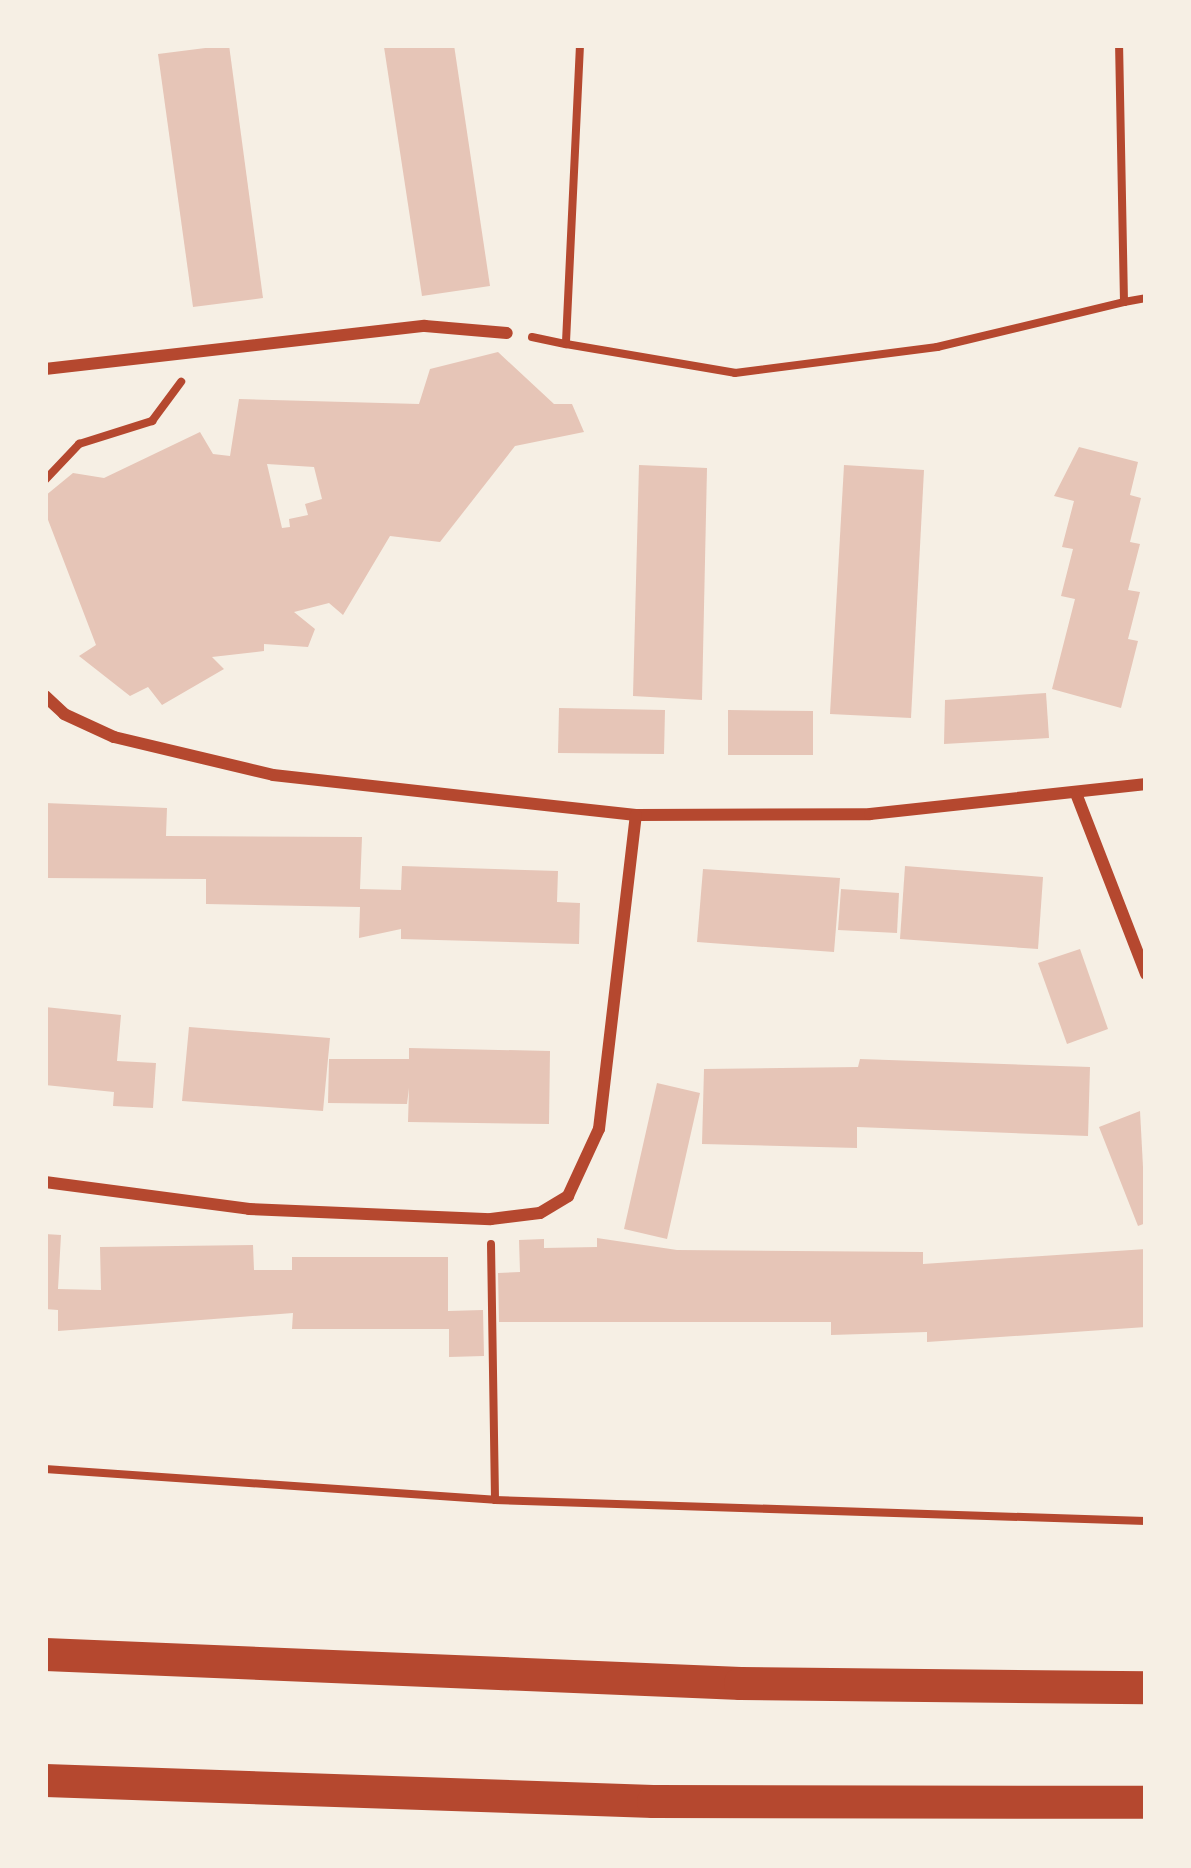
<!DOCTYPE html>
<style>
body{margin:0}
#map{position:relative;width:1191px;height:1868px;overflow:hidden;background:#f6efe4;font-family:Arial,sans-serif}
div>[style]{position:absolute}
.building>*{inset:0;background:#e6c5b7}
.path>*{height:8px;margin:-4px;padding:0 4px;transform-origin:4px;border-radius:4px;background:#b5482f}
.minor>*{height:12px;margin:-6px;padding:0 6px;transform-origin:6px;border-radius:6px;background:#b5482f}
.trunk>*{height:33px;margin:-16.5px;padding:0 16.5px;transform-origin:16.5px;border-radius:16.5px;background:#b5482f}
span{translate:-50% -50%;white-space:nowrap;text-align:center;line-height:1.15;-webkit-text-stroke:12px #f6efe4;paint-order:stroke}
.frame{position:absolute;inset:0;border:48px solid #f6efe4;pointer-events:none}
</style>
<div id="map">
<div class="building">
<div style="clip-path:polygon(229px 45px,263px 298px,193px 307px,158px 54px)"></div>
<div style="clip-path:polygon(454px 45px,490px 286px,422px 296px,384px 47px)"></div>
<div style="clip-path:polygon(evenodd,498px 352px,554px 404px,572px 404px,584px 432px,515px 446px,440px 542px,390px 536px,343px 615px,329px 603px,294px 612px,315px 629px,308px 647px,264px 644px,264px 651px,212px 657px,224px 669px,162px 705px,148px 687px,130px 696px,79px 656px,96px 645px,45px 512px,45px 496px,73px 473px,104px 478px,200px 432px,213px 454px,230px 456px,239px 399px,419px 404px,430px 369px,498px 352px,267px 464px,314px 467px,322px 499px,305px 504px,308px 515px,289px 519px,290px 527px,282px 528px,267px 464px)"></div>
<div style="clip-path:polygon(1079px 447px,1138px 462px,1130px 495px,1141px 498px,1130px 542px,1140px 544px,1128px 590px,1140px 592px,1128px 639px,1138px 641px,1121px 708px,1052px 689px,1075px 599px,1061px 596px,1073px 549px,1062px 547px,1074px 501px,1054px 496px)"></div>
<div style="clip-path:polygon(639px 465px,707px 468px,702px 700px,633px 696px)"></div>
<div style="clip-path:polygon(844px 465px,924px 470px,911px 718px,830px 714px)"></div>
<div style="clip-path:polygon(1046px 693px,1049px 738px,944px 744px,945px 700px)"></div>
<div style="clip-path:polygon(559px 708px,665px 710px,664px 754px,558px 753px)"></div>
<div style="clip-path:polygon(728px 710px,813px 711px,813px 755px,728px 755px)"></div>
<div style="clip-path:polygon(45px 803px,167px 808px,166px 836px,362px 837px,360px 889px,401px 890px,402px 866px,558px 871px,557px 902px,580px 903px,579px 944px,401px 939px,401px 929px,359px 938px,360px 907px,206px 904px,206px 879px,45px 878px)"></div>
<div style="clip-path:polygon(905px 866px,1043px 877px,1038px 949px,900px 939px)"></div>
<div style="clip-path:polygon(703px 869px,840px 878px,834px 952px,697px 942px)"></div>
<div style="clip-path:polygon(841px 889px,899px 893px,897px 933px,838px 930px)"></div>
<div style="clip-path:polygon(1080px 949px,1108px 1029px,1067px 1044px,1038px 963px)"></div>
<div style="clip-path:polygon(45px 1007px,121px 1015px,117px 1061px,156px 1063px,153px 1108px,113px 1106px,114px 1092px,45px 1085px)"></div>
<div style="clip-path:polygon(189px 1027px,330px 1038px,323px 1111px,182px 1101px)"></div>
<div style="clip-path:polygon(409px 1048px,550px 1051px,549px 1124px,408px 1122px,409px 1088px,407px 1104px,328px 1103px,329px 1059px,409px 1059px)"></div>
<div style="clip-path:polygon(860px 1059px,1090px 1067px,1088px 1136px,857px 1127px,857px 1148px,702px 1144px,704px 1069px,858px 1067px)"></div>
<div style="clip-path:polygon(657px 1083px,700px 1093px,667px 1239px,624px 1229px)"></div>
<div style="clip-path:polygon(1140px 1111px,1146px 1223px,1138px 1226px,1099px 1127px)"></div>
<div style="clip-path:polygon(45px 1234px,61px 1235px,58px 1289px,101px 1290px,100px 1247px,253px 1245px,254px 1270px,292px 1270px,292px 1257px,448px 1257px,448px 1311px,483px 1310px,484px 1356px,449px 1357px,449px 1329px,292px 1329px,293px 1313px,58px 1331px,58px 1310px,45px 1309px)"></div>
<div style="clip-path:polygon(597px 1238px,677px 1250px,923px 1252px,923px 1264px,1146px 1249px,1146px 1327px,927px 1342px,927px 1332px,831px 1335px,831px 1322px,499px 1322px,498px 1273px,520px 1272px,519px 1240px,544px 1239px,544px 1248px,597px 1247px)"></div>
</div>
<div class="path">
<div style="left:580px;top:45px;width:299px;rotate:92.7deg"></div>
<div style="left:566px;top:344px;width:171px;rotate:9.7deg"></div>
<div style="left:735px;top:373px;width:204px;rotate:-7.3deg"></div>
<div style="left:937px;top:347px;width:192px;rotate:-13.5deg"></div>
<div style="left:1124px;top:302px;width:257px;rotate:-91.1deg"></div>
<div style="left:1124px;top:302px;width:22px;rotate:-10deg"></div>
<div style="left:532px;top:337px;width:35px;rotate:12deg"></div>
<div style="left:45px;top:480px;width:50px;rotate:-46.6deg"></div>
<div style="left:79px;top:444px;width:77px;rotate:-17.5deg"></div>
<div style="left:152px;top:421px;width:49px;rotate:-53.4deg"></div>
<div style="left:491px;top:1244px;width:256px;rotate:89.1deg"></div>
<div style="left:45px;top:1469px;width:451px;rotate:3.9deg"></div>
<div style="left:495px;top:1500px;width:651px;rotate:1.85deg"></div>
</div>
<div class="minor">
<div style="left:45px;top:369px;width:382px;rotate:-6.5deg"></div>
<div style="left:425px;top:326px;width:82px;rotate:4.9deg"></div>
<div style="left:45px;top:696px;width:26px;rotate:43deg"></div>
<div style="left:64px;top:714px;width:55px;rotate:24.7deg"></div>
<div style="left:114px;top:737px;width:163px;rotate:13.4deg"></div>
<div style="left:273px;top:775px;width:365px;rotate:6.3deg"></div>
<div style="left:636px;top:815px;width:234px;rotate:-0.2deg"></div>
<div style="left:870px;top:814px;width:278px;rotate:-6.2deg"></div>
<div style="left:1077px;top:796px;width:191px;rotate:68.8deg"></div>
<div style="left:45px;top:1182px;width:206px;rotate:7.5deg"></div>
<div style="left:249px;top:1209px;width:242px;rotate:2.4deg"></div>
<div style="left:491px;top:1219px;width:49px;rotate:-7deg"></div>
<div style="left:540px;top:1213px;width:33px;rotate:-31deg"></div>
<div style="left:568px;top:1196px;width:74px;rotate:-65.2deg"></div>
<div style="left:599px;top:1129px;width:316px;rotate:-83.3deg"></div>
</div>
<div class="trunk">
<div style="left:45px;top:1654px;width:696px;rotate:2.39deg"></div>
<div style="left:740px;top:1683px;width:406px;rotate:0.6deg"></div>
<div style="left:45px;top:1780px;width:608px;rotate:1.98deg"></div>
<div style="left:653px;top:1801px;width:493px;rotate:0.1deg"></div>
</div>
<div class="frame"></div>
</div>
